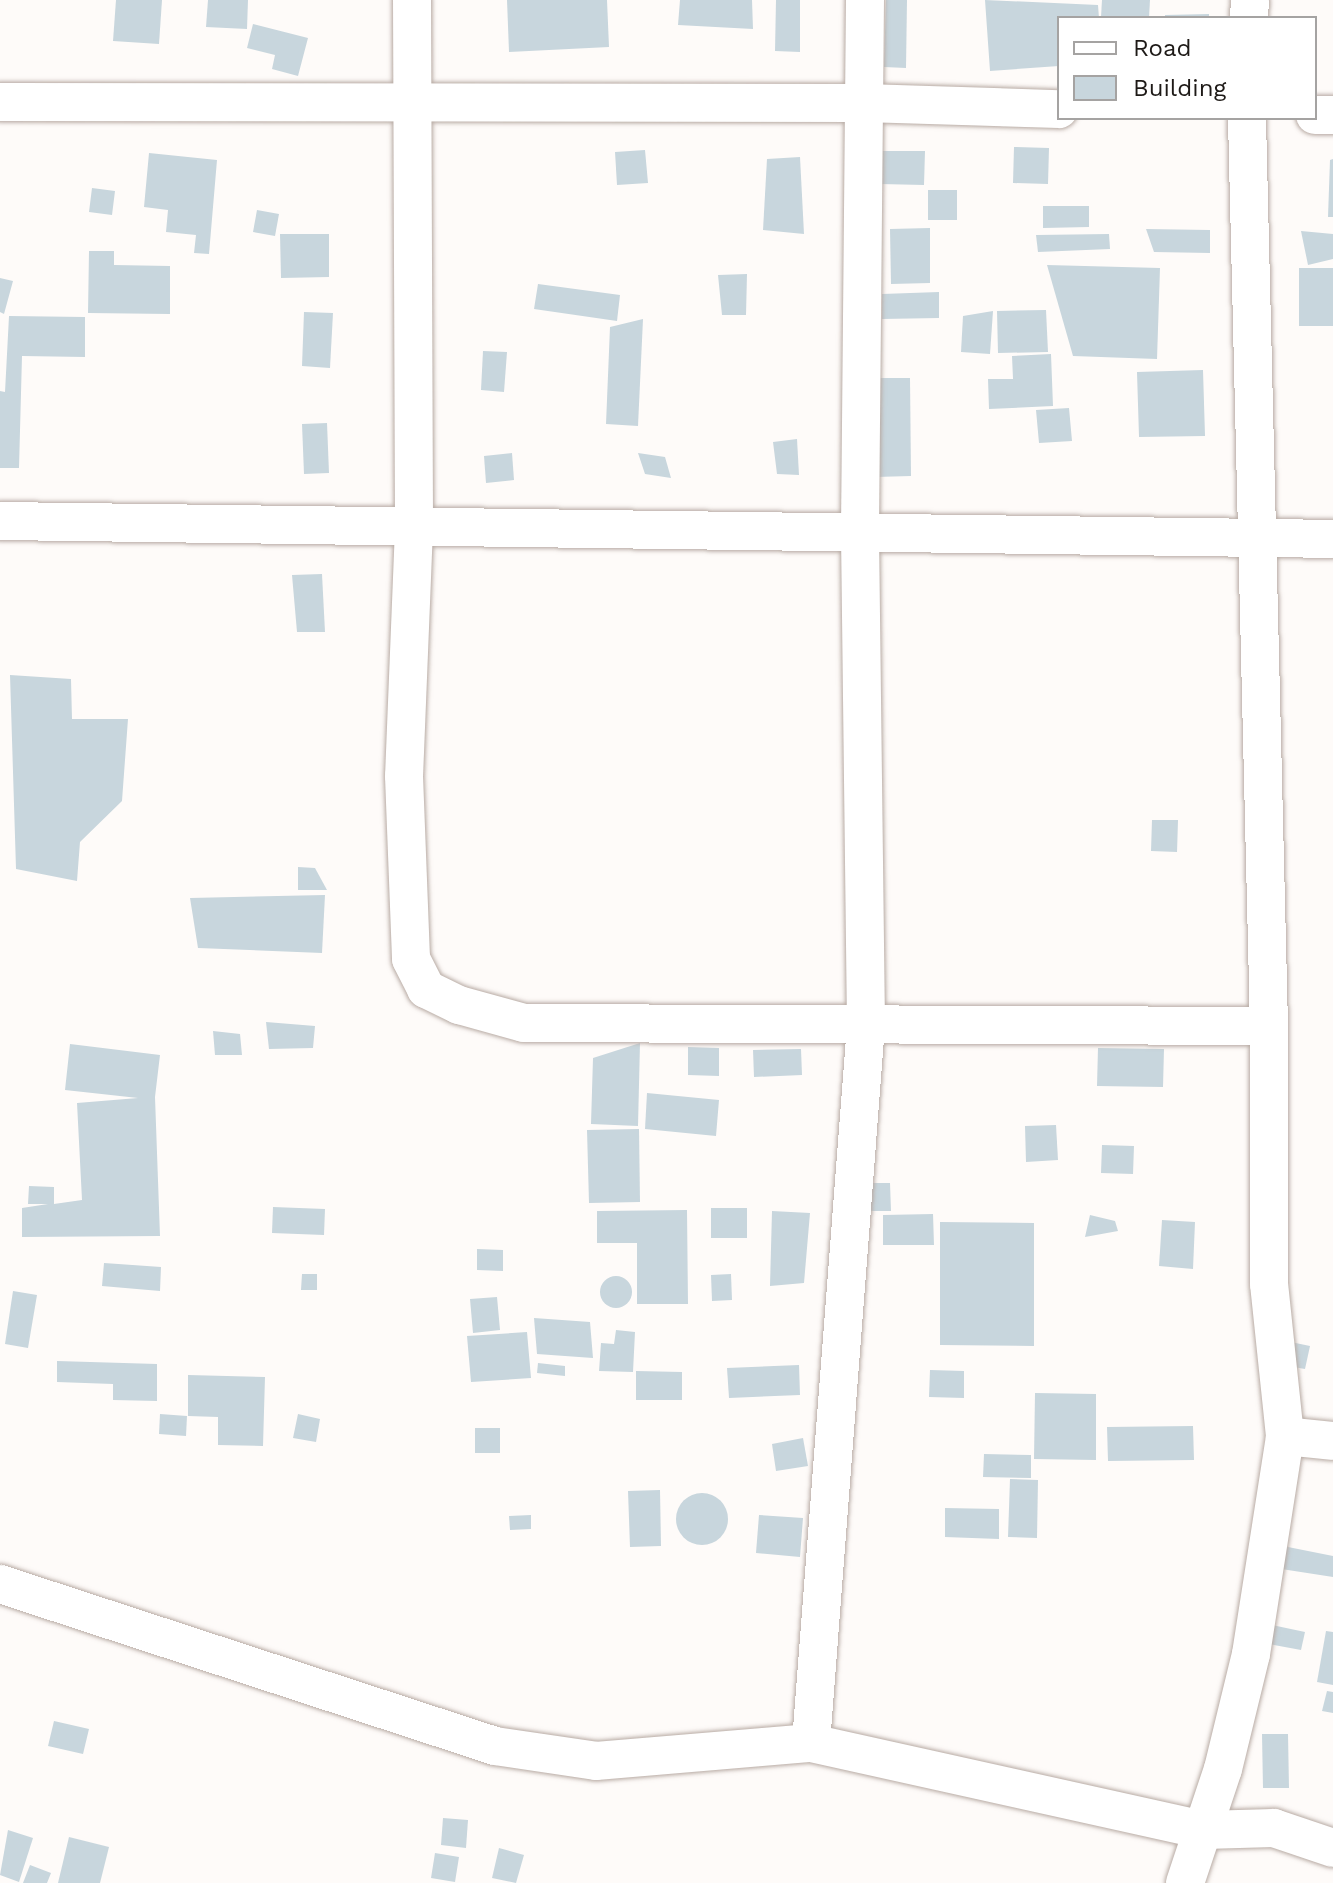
<!DOCTYPE html>
<style>
body{margin:0}
#map{position:relative;width:1333px;height:1883px;overflow:hidden;background:#fefbf9;font-family:"Work Sans",sans-serif}
div>[style]{position:absolute}
.building>*{inset:0;background:#c8d6dd}
.round{border-radius:50%}
.roads{filter:drop-shadow(0 0 2px #b8aba4) drop-shadow(0 0 2px #b8aba4)}
.minor>*{height:38px;margin:-19px;padding:0 19px;transform-origin:19px;border-radius:19px;background:#fff}
span{translate:-50% -50%;white-space:nowrap;text-align:center;line-height:1.15;-webkit-text-stroke:6px #fff;paint-order:stroke}
.legend{position:absolute;left:1057px;top:16px;width:260px;height:104px;box-sizing:border-box;background:#fff;border:2px solid #a5a3a2;margin:0;padding:10px 14px;list-style:none;font-size:24px;color:#1e1a17}
.legend li{display:flex;align-items:center;gap:16px;height:40px}
.legend b{width:40px;border:2px solid #a5a3a2}
</style>
<div id="map">
<div class="building">
<div style="clip-path:polygon(116px 0,162px 0,159px 44px,113px 41px)"></div>
<div style="clip-path:polygon(208px 0,248px 0,247px 29px,206px 27px)"></div>
<div style="clip-path:polygon(507px 0,607px 0,609px 47px,509px 52px)"></div>
<div style="clip-path:polygon(680px 0,752px 0,753px 29px,678px 25px)"></div>
<div style="clip-path:polygon(776px 0,800px 0,800px 52px,775px 51px)"></div>
<div style="clip-path:polygon(886px 0,907px 0,906px 68px,884px 67px)"></div>
<div style="clip-path:polygon(985px 0,1098px 5px,1099px 18px,1059px 18px,1059px 66px,990px 71px)"></div>
<div style="clip-path:polygon(1102px 0,1150px 0,1149px 18px,1101px 17px)"></div>
<div style="clip-path:polygon(1209px 14px,1209px 18px,1165px 18px,1165px 15px)"></div>
<div style="clip-path:polygon(253px 24px,308px 38px,298px 76px,272px 69px,275px 55px,247px 48px)"></div>
<div style="clip-path:polygon(1014px 147px,1049px 148px,1048px 184px,1013px 183px)"></div>
<div style="clip-path:polygon(645px 150px,648px 183px,617px 185px,615px 152px)"></div>
<div style="clip-path:polygon(880px 151px,925px 151px,924px 185px,880px 184px)"></div>
<div style="clip-path:polygon(149px 153px,217px 160px,209px 254px,194px 253px,196px 235px,166px 232px,168px 210px,144px 207px)"></div>
<div style="clip-path:polygon(800px 157px,804px 234px,763px 230px,767px 159px)"></div>
<div style="clip-path:polygon(1333px 159px,1333px 217px,1328px 217px,1330px 160px)"></div>
<div style="clip-path:polygon(92px 188px,115px 191px,112px 215px,89px 212px)"></div>
<div style="clip-path:polygon(928px 190px,957px 190px,957px 220px,928px 220px)"></div>
<div style="clip-path:polygon(1043px 206px,1089px 206px,1089px 227px,1043px 228px)"></div>
<div style="clip-path:polygon(257px 210px,279px 214px,275px 236px,253px 232px)"></div>
<div style="clip-path:polygon(930px 228px,930px 283px,891px 284px,890px 229px)"></div>
<div style="clip-path:polygon(1146px 229px,1210px 230px,1210px 253px,1154px 252px)"></div>
<div style="clip-path:polygon(1301px 231px,1333px 234px,1333px 259px,1308px 265px)"></div>
<div style="clip-path:polygon(280px 234px,329px 234px,329px 277px,281px 278px)"></div>
<div style="clip-path:polygon(1109px 234px,1110px 249px,1038px 252px,1036px 235px)"></div>
<div style="clip-path:polygon(89px 251px,114px 251px,114px 265px,170px 266px,170px 314px,88px 313px)"></div>
<div style="clip-path:polygon(1047px 265px,1160px 268px,1157px 359px,1073px 356px)"></div>
<div style="clip-path:polygon(1299px 268px,1333px 268px,1333px 326px,1299px 326px)"></div>
<div style="clip-path:polygon(747px 274px,746px 315px,722px 315px,718px 275px)"></div>
<div style="clip-path:polygon(0 278px,13px 281px,4px 314px,0 312px)"></div>
<div style="clip-path:polygon(538px 284px,620px 295px,617px 321px,534px 309px)"></div>
<div style="clip-path:polygon(939px 292px,939px 318px,882px 319px,882px 294px)"></div>
<div style="clip-path:polygon(1046px 310px,1048px 352px,998px 353px,997px 311px)"></div>
<div style="clip-path:polygon(993px 311px,990px 354px,961px 352px,963px 316px)"></div>
<div style="clip-path:polygon(304px 312px,333px 313px,330px 368px,302px 366px)"></div>
<div style="clip-path:polygon(9px 316px,85px 317px,85px 357px,22px 356px,19px 468px,0 468px,0 391px,5px 392px)"></div>
<div style="clip-path:polygon(643px 319px,638px 426px,606px 424px,610px 327px)"></div>
<div style="clip-path:polygon(483px 351px,507px 352px,504px 392px,481px 390px)"></div>
<div style="clip-path:polygon(1051px 354px,1053px 406px,989px 409px,988px 379px,1013px 379px,1012px 356px)"></div>
<div style="clip-path:polygon(1203px 370px,1205px 436px,1139px 437px,1137px 372px)"></div>
<div style="clip-path:polygon(873px 378px,910px 378px,911px 476px,875px 477px)"></div>
<div style="clip-path:polygon(1069px 408px,1072px 441px,1039px 443px,1036px 410px)"></div>
<div style="clip-path:polygon(327px 423px,329px 473px,304px 474px,302px 424px)"></div>
<div style="clip-path:polygon(797px 439px,799px 475px,777px 474px,773px 442px)"></div>
<div style="clip-path:polygon(512px 453px,514px 480px,486px 483px,484px 456px)"></div>
<div style="clip-path:polygon(638px 453px,665px 457px,671px 478px,645px 474px)"></div>
<div style="clip-path:polygon(322px 574px,325px 632px,297px 632px,292px 575px)"></div>
<div style="clip-path:polygon(10px 675px,71px 679px,72px 719px,128px 719px,122px 801px,80px 842px,77px 881px,16px 869px)"></div>
<div style="clip-path:polygon(1152px 820px,1178px 820px,1177px 852px,1151px 851px)"></div>
<div style="clip-path:polygon(298px 867px,315px 868px,327px 890px,298px 890px)"></div>
<div style="clip-path:polygon(325px 895px,322px 953px,198px 948px,190px 898px)"></div>
<div style="clip-path:polygon(266px 1022px,315px 1026px,313px 1048px,269px 1049px)"></div>
<div style="clip-path:polygon(213px 1031px,240px 1034px,242px 1055px,215px 1055px)"></div>
<div style="clip-path:polygon(640px 1043px,638px 1126px,591px 1124px,593px 1058px)"></div>
<div style="clip-path:polygon(70px 1044px,160px 1055px,155px 1097px,160px 1236px,22px 1237px,22px 1208px,48px 1204px,28px 1204px,29px 1186px,54px 1187px,54px 1204px,82px 1200px,77px 1103px,138px 1098px,65px 1090px)"></div>
<div style="clip-path:polygon(688px 1047px,719px 1048px,719px 1076px,688px 1075px)"></div>
<div style="clip-path:polygon(1098px 1048px,1164px 1049px,1163px 1087px,1097px 1086px)"></div>
<div style="clip-path:polygon(801px 1049px,802px 1075px,754px 1077px,753px 1050px)"></div>
<div style="clip-path:polygon(647px 1093px,719px 1100px,716px 1136px,645px 1129px)"></div>
<div style="clip-path:polygon(1056px 1125px,1058px 1160px,1026px 1162px,1025px 1126px)"></div>
<div style="clip-path:polygon(639px 1129px,640px 1202px,589px 1203px,587px 1130px)"></div>
<div style="clip-path:polygon(1102px 1145px,1134px 1146px,1133px 1174px,1101px 1173px)"></div>
<div style="clip-path:polygon(871px 1183px,890px 1183px,891px 1211px,871px 1211px)"></div>
<div style="clip-path:polygon(273px 1207px,325px 1209px,324px 1235px,272px 1233px)"></div>
<div style="clip-path:polygon(711px 1208px,747px 1208px,747px 1238px,711px 1238px)"></div>
<div style="clip-path:polygon(687px 1210px,688px 1304px,637px 1304px,637px 1243px,597px 1243px,597px 1211px)"></div>
<div style="clip-path:polygon(772px 1211px,810px 1213px,804px 1283px,770px 1286px)"></div>
<div style="clip-path:polygon(933px 1214px,934px 1245px,883px 1245px,883px 1215px)"></div>
<div style="clip-path:polygon(1090px 1215px,1115px 1221px,1118px 1231px,1085px 1237px)"></div>
<div style="clip-path:polygon(1162px 1220px,1195px 1222px,1193px 1269px,1159px 1266px)"></div>
<div style="clip-path:polygon(940px 1222px,1034px 1223px,1034px 1346px,940px 1345px)"></div>
<div style="clip-path:polygon(477px 1249px,503px 1250px,503px 1271px,477px 1270px)"></div>
<div style="clip-path:polygon(104px 1263px,161px 1267px,160px 1291px,102px 1286px)"></div>
<div style="clip-path:polygon(302px 1274px,317px 1274px,317px 1290px,301px 1290px)"></div>
<div style="clip-path:polygon(731px 1274px,732px 1300px,712px 1301px,711px 1275px)"></div>
<div class="round" style="left:600px;top:1276px;width:32px;height:32px"></div>
<div style="clip-path:polygon(13px 1291px,37px 1295px,28px 1348px,5px 1344px)"></div>
<div style="clip-path:polygon(497px 1297px,500px 1330px,473px 1333px,470px 1299px)"></div>
<div style="clip-path:polygon(534px 1318px,590px 1322px,593px 1358px,537px 1354px)"></div>
<div style="clip-path:polygon(616px 1330px,635px 1332px,633px 1372px,599px 1371px,601px 1343px,614px 1344px)"></div>
<div style="clip-path:polygon(527px 1332px,531px 1378px,471px 1382px,467px 1336px)"></div>
<div style="clip-path:polygon(1286px 1341px,1310px 1346px,1305px 1369px,1282px 1365px)"></div>
<div style="clip-path:polygon(57px 1361px,157px 1364px,157px 1401px,113px 1400px,113px 1384px,57px 1382px)"></div>
<div style="clip-path:polygon(538px 1363px,565px 1366px,565px 1376px,537px 1373px)"></div>
<div style="clip-path:polygon(799px 1365px,800px 1395px,729px 1398px,727px 1368px)"></div>
<div style="clip-path:polygon(930px 1370px,964px 1371px,964px 1398px,929px 1397px)"></div>
<div style="clip-path:polygon(636px 1371px,682px 1372px,682px 1400px,636px 1400px)"></div>
<div style="clip-path:polygon(188px 1375px,265px 1377px,263px 1446px,218px 1445px,218px 1417px,188px 1416px)"></div>
<div style="clip-path:polygon(1035px 1393px,1096px 1394px,1096px 1460px,1034px 1459px)"></div>
<div style="clip-path:polygon(160px 1414px,187px 1416px,186px 1436px,159px 1434px)"></div>
<div style="clip-path:polygon(298px 1414px,320px 1419px,316px 1442px,293px 1438px)"></div>
<div style="clip-path:polygon(1193px 1426px,1194px 1460px,1108px 1461px,1107px 1427px)"></div>
<div style="clip-path:polygon(475px 1428px,500px 1428px,500px 1453px,475px 1453px)"></div>
<div style="clip-path:polygon(803px 1438px,808px 1466px,776px 1471px,772px 1444px)"></div>
<div style="clip-path:polygon(984px 1454px,1031px 1455px,1031px 1478px,983px 1477px)"></div>
<div style="clip-path:polygon(1010px 1479px,1038px 1480px,1037px 1538px,1008px 1537px)"></div>
<div style="clip-path:polygon(660px 1490px,661px 1546px,630px 1547px,628px 1491px)"></div>
<div class="round" style="left:676px;top:1493px;width:52px;height:52px"></div>
<div style="clip-path:polygon(945px 1508px,999px 1509px,999px 1539px,945px 1537px)"></div>
<div style="clip-path:polygon(531px 1515px,531px 1529px,510px 1530px,509px 1516px)"></div>
<div style="clip-path:polygon(759px 1515px,803px 1518px,800px 1557px,756px 1553px)"></div>
<div style="clip-path:polygon(1278px 1545px,1333px 1556px,1333px 1577px,1275px 1568px)"></div>
<div style="clip-path:polygon(1272px 1625px,1305px 1632px,1301px 1650px,1269px 1644px)"></div>
<div style="clip-path:polygon(1326px 1631px,1333px 1632px,1333px 1685px,1317px 1682px)"></div>
<div style="clip-path:polygon(1327px 1691px,1333px 1692px,1333px 1713px,1322px 1711px)"></div>
<div style="clip-path:polygon(54px 1721px,89px 1729px,83px 1754px,48px 1746px)"></div>
<div style="clip-path:polygon(1262px 1734px,1288px 1734px,1289px 1788px,1263px 1788px)"></div>
<div style="clip-path:polygon(443px 1818px,468px 1820px,466px 1848px,441px 1845px)"></div>
<div style="clip-path:polygon(8px 1830px,33px 1838px,19px 1882px,0 1875px)"></div>
<div style="clip-path:polygon(69px 1837px,109px 1847px,100px 1883px,58px 1883px)"></div>
<div style="clip-path:polygon(499px 1848px,524px 1855px,516px 1883px,492px 1878px)"></div>
<div style="clip-path:polygon(435px 1853px,459px 1857px,455px 1882px,431px 1878px)"></div>
<div style="clip-path:polygon(30px 1865px,51px 1873px,47px 1883px,23px 1883px)"></div>
</div>
<div class="roads">
<div class="minor">
<div style="left:412px;top:0;width:528px;rotate:89.78deg"></div>
<div style="left:414px;top:528px;width:248px;rotate:92.3deg"></div>
<div style="left:404px;top:776px;width:183px;rotate:87.8deg"></div>
<div style="left:411px;top:959px;width:34px;rotate:63deg"></div>
<div style="left:426px;top:989px;width:37px;rotate:26deg"></div>
<div style="left:459px;top:1005px;width:67px;rotate:15.5deg"></div>
<div style="left:524px;top:1023px;width:745px;rotate:0.23deg"></div>
<div style="left:1249px;top:18px;width:18px;rotate:-87deg"></div>
<div style="left:0;top:102px;width:864px;rotate:0.07deg"></div>
<div style="left:864px;top:103px;width:195px;rotate:1.8deg"></div>
<div style="left:1315px;top:115px;width:18px"></div>
<div style="left:0;top:521px;width:1333px;rotate:0.77deg"></div>
<div style="left:1285px;top:1436px;width:48px;rotate:5.9deg"></div>
<div style="left:0;top:1584px;width:521px;rotate:18.12deg"></div>
<div style="left:495px;top:1746px;width:102px;rotate:8.4deg"></div>
<div style="left:596px;top:1761px;width:216px;rotate:-4.8deg"></div>
<div style="left:811px;top:1743px;width:403px;rotate:12.5deg"></div>
<div style="left:1204px;top:1830px;width:70px;rotate:-1.6deg"></div>
<div style="left:1274px;top:1828px;width:62px;rotate:18.7deg"></div>
<div style="left:811px;top:1743px;width:720px;rotate:-85.62deg"></div>
<div style="left:866px;top:1025px;width:496px;rotate:-90.7deg"></div>
<div style="left:860px;top:529px;width:529px;rotate:-89.46deg"></div>
<div style="left:1185px;top:1883px;width:120px;rotate:-71.6deg"></div>
<div style="left:1223px;top:1769px;width:118px;rotate:-76.3deg"></div>
<div style="left:1251px;top:1654px;width:221px;rotate:-81.1deg"></div>
<div style="left:1285px;top:1436px;width:153px;rotate:-96deg"></div>
<div style="left:1269px;top:1284px;width:258px;rotate:-90deg"></div>
<div style="left:1269px;top:1026px;width:908px;rotate:-91.39deg"></div>
</div>
</div>
<ul class="legend">
<li><b style="height:10px;background:#fff"></b>Road</li>
<li><b style="height:22px;background:#c8d6dd"></b>Building</li>
</ul>
</div>
